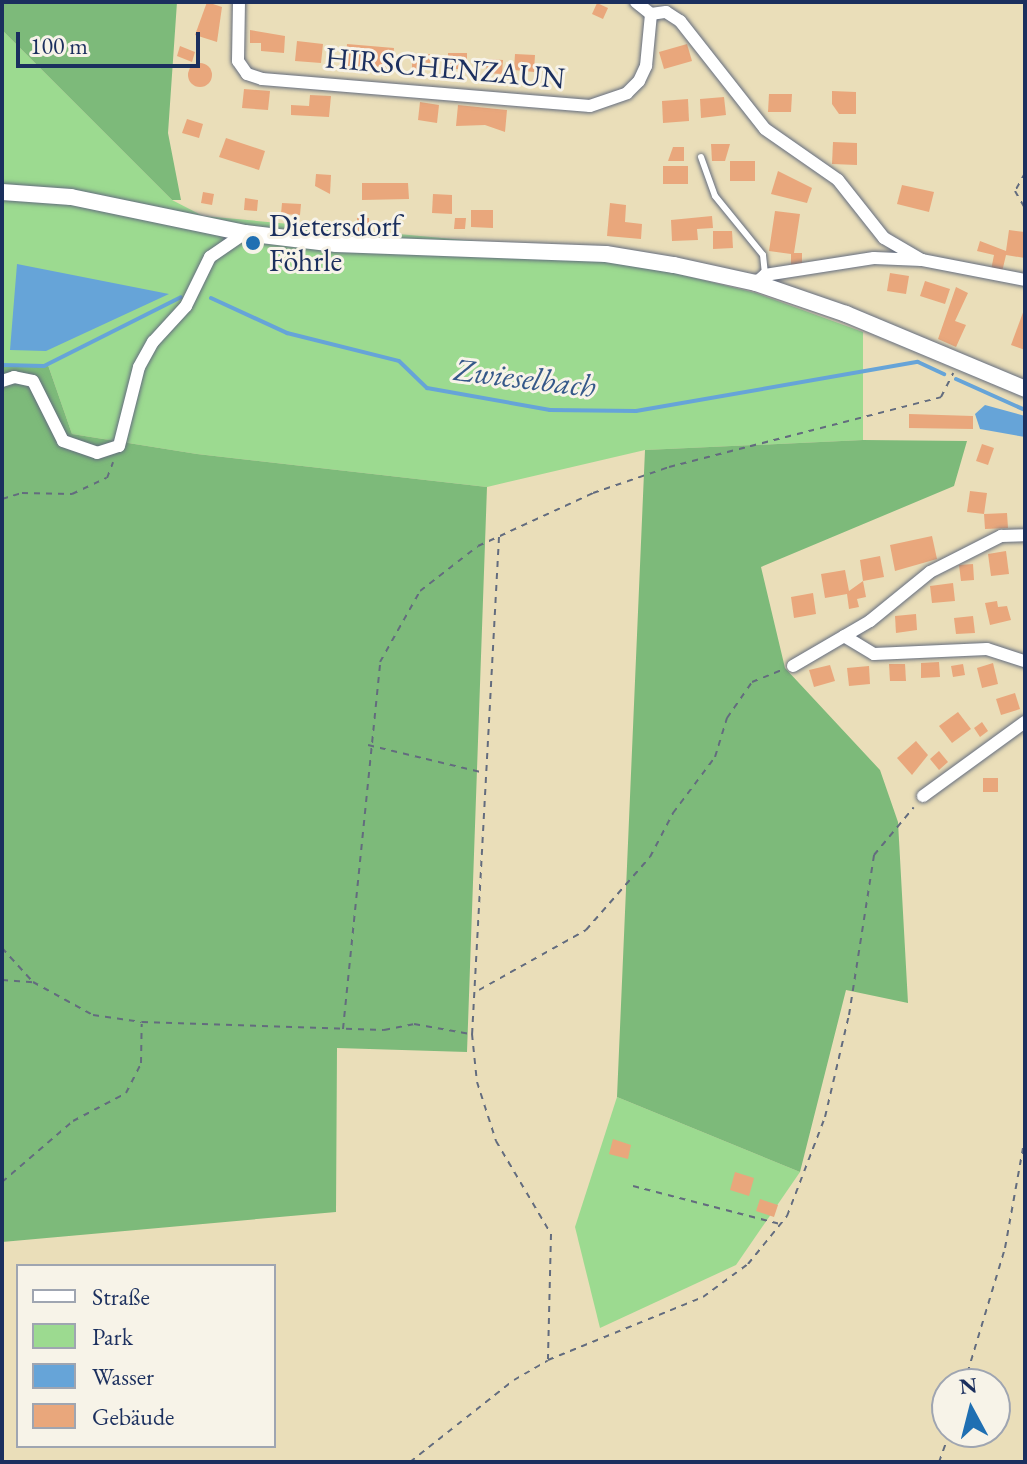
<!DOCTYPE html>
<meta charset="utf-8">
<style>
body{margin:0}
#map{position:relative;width:1027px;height:1464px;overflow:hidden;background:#eadeb9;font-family:"EB Garamond",serif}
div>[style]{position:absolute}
.green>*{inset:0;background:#9cda90}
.forest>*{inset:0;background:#7dba7a}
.water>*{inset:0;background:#66a4d8}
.stream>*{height:4px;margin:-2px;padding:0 2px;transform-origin:2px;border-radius:2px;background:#66a4d8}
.building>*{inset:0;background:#e9a77c}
.round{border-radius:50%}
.path>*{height:2px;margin-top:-1px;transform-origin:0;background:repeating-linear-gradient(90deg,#636c7e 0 6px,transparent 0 12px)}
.roads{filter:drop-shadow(0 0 2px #636c7e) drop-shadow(0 0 2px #636c7e)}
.lane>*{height:6px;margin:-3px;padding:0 3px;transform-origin:3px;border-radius:3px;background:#fff}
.street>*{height:12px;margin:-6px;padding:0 6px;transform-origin:6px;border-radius:6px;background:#fff}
.secondary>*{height:16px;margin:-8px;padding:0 8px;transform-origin:8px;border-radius:8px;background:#fff}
.dots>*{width:22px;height:22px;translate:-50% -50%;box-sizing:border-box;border:4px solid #f7f3e8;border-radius:50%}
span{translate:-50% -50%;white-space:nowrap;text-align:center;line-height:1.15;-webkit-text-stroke:6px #f7f3e8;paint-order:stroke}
.street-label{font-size:30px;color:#1b2f5e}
.poi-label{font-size:30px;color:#1b2f5e}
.left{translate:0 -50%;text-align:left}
.water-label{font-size:32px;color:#355889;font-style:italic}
.frame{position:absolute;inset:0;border:4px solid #1b2f5e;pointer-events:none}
.legend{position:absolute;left:16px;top:1264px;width:260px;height:184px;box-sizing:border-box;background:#f7f3e8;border:2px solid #9fa5b1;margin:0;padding:10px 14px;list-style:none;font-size:24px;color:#1b2f5e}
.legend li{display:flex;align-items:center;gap:16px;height:40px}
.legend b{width:40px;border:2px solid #9fa5b1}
.north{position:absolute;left:931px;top:1368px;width:80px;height:80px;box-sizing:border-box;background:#f7f3e8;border:2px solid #9fa5b1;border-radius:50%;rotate:353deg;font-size:22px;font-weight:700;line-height:32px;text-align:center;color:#1b2f5e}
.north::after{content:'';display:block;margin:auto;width:28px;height:36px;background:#1f6fb2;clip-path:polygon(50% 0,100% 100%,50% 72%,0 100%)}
.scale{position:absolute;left:16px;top:32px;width:184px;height:36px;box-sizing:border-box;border:4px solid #1b2f5e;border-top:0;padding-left:10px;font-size:24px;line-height:28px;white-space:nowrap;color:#1b2f5e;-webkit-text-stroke:6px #f7f3e8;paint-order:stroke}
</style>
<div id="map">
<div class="green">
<div style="clip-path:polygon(2px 30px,172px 200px,203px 216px,584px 251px,756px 293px,863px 332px,863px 440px,645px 450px,487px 487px,197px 454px,72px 434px,48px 365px,2px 366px)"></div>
<div style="clip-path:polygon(617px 1097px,800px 1172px,736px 1265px,600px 1328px,575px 1227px)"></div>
</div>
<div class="forest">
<div style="clip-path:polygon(2px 2px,177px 2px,168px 133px,181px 200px,172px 200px,2px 30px)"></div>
<div style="clip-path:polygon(48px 365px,72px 434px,197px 454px,487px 487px,467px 1052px,337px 1048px,336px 1212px,2px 1242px,2px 366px)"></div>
<div style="clip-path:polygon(863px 440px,967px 441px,954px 486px,761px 567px,785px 668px,880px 770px,898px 822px,908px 1003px,846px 990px,800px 1172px,617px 1097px,645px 450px)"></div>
</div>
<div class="water">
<div style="clip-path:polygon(17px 264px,169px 294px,46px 351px,10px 350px)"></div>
<div style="clip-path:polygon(985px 405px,1025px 416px,1025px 437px,980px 429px,975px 414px)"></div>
</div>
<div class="stream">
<div style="left:211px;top:298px;width:84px;rotate:24.7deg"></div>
<div style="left:287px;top:333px;width:115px;rotate:14deg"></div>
<div style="left:399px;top:361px;width:39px;rotate:44deg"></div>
<div style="left:427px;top:388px;width:125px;rotate:10.1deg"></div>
<div style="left:550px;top:410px;width:86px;rotate:0.7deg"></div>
<div style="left:636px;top:411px;width:286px;rotate:-9.9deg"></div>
<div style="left:918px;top:362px;width:29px;rotate:25deg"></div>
<div style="left:2px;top:365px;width:42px;rotate:1.4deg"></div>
<div style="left:44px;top:366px;width:153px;rotate:-26.7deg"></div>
<div style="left:956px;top:379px;width:76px;rotate:24.2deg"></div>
</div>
<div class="building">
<div style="clip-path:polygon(207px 2px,222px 7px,217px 42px,195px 35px)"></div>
<div style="clip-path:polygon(597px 3px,608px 8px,603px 19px,592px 14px)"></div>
<div style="clip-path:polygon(250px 30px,285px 36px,284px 53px,261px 51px,261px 43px,250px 43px)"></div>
<div style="clip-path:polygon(297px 41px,323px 44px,321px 63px,295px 61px)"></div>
<div style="clip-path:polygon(347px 44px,394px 48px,392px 67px,345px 66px)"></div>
<div style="clip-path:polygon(687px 44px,692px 61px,664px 69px,659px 52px)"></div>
<div style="clip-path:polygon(180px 46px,195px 52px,192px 62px,177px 56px)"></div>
<div style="clip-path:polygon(448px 53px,467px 53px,467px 69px,448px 69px)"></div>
<div style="clip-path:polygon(412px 54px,430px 54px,430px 70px,412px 70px)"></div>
<div style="clip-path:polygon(515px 54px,535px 55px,534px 72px,514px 70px)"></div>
<div style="clip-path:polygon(487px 59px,503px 60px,502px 74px,486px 73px)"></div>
<div class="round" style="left:188px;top:63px;width:24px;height:24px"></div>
<div style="clip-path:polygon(244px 89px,270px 91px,268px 110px,242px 108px)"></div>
<div style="clip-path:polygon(832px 91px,856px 92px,856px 114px,839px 114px,832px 104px)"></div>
<div style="clip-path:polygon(769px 94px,792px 94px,791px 112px,768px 112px)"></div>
<div style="clip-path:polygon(310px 95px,331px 96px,329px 117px,291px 115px,291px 105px,309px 106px)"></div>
<div style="clip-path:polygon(724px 97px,726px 115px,701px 118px,700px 99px)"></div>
<div style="clip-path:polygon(688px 99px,689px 121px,663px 123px,662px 101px)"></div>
<div style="clip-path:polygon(420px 102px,439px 105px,437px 123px,418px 120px)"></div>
<div style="clip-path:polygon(458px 105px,507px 110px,505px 132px,485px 125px,456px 126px)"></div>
<div style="clip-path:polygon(187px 119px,203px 124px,199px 138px,182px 133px)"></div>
<div style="clip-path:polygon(226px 138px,265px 151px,259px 170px,219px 157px)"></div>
<div style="clip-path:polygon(833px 142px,857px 143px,857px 165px,832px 164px)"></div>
<div style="clip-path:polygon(711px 144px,730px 144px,725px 161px,712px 161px)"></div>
<div style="clip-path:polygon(673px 147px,684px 147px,684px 161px,668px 161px)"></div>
<div style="clip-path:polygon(730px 161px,755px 161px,755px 181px,730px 181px)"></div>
<div style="clip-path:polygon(663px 166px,688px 166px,688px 184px,663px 184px)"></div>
<div style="clip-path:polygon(778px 171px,812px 188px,807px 203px,771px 194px)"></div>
<div style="clip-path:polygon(316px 174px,331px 175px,330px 194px,315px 186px)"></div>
<div style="clip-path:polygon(362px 183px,408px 183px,409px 199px,362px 200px)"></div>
<div style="clip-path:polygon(902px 185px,934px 192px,929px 212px,897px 204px)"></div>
<div style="clip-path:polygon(203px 192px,214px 194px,212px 205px,201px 203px)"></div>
<div style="clip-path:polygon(433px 194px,452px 195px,452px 214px,432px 213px)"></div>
<div style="clip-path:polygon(245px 198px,258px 200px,257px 211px,244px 210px)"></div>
<div style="clip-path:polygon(282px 203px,301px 204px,300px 215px,281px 214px)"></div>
<div style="clip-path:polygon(610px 203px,626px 205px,625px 222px,642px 224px,641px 239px,607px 236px)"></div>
<div style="clip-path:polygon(471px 210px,493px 210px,493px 228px,471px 227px)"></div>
<div style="clip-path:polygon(775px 211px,800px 214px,794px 253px,802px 253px,802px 265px,791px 265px,791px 254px,769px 251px)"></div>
<div style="clip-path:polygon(712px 216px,713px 228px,697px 229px,698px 240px,672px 241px,671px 220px)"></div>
<div style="clip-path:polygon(357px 218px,369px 218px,369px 233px,357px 233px)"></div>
<div style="clip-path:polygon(455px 218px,466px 218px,465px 229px,454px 229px)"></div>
<div style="clip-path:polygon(1009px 230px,1025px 232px,1025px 258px,1006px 255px,1002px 272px,991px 270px,994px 255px,977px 251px,980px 241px,1006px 251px)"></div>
<div style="clip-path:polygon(713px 231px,732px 231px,733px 248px,713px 249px)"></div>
<div style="clip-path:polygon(890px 273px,909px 276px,906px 294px,887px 291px)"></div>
<div style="clip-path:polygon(925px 281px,950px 289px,945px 304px,920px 296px)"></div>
<div style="clip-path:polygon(956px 287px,968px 293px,955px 321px,966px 325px,956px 347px,938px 339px)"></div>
<div style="clip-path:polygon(1025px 307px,1025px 350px,1011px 345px)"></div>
<div style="clip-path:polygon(909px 414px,973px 416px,973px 429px,909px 428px)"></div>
<div style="clip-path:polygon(982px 444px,994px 448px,988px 465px,976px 461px)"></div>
<div style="clip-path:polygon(970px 491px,987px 493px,984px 514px,1007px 513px,1008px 528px,985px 529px,984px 514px,967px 512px)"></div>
<div style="clip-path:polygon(932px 536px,937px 559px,895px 571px,890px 545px)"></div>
<div style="clip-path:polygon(1006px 551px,1009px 574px,991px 576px,988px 554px)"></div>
<div style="clip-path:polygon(880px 556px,884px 577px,863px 581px,860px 560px)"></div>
<div style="clip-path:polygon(973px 564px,974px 580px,961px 581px,959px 565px)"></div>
<div style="clip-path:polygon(845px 570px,849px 591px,863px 581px,866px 597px,857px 599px,859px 607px,849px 609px,847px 594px,825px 598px,821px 574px)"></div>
<div style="clip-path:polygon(953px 583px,955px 601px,932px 603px,930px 586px)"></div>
<div style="clip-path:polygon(813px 593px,816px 614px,794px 618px,791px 597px)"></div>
<div style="clip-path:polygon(997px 601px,998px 607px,1007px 606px,1011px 620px,990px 625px,985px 603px)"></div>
<div style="clip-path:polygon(916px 614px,917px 630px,896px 633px,895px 616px)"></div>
<div style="clip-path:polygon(973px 616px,975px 633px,956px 634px,954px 618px)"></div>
<div style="clip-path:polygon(939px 662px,940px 677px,921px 678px,921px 663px)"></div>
<div style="clip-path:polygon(993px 663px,998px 684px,982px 688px,977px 668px)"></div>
<div style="clip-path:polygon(889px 664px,905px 664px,906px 681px,890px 681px)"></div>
<div style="clip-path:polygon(963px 664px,965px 675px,953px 677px,951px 666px)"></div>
<div style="clip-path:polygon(830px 665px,835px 681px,814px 687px,809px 670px)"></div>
<div style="clip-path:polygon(869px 666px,870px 684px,849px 686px,847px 668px)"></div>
<div style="clip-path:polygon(1015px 693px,1020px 709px,1001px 715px,996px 699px)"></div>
<div style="clip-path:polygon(958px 712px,971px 729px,952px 743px,939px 726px)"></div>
<div style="clip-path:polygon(982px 722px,988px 731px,980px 737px,974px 728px)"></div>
<div style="clip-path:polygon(916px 741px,928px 755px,912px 775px,897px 758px)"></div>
<div style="clip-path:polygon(939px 751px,948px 762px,939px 770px,930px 759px)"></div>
<div style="clip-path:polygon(983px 778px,998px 778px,998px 792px,983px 792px)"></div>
<div style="clip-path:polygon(613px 1139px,631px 1145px,628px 1159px,609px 1154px)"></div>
<div style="clip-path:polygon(735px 1172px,754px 1178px,749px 1196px,730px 1190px)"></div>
<div style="clip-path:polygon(760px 1199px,778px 1205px,774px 1217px,756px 1211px)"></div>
</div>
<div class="path">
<div style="left:1025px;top:173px;width:21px;rotate:119deg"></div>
<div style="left:1015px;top:191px;width:20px;rotate:60deg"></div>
<div style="left:2px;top:499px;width:21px;rotate:-17deg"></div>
<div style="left:22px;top:493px;width:50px;rotate:1.1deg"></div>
<div style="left:72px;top:494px;width:38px;rotate:-25deg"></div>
<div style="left:107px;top:478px;width:17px;rotate:-69deg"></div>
<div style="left:499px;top:537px;width:498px;rotate:93.1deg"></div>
<div style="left:472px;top:1034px;width:48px;rotate:84.1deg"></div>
<div style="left:477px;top:1082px;width:62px;rotate:72.1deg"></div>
<div style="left:496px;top:1141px;width:108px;rotate:59.4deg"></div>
<div style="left:551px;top:1234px;width:125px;rotate:91.4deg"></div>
<div style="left:368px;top:745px;width:120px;rotate:13.5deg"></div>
<div style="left:2px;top:948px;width:45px;rotate:47.7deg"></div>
<div style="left:2px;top:980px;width:31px;rotate:4deg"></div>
<div style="left:33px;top:982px;width:68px;rotate:28.8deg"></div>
<div style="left:93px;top:1015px;width:49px;rotate:8.1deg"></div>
<div style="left:142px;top:1022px;width:242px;rotate:1.9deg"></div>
<div style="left:384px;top:1030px;width:31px;rotate:-11deg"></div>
<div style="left:414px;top:1024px;width:57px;rotate:10.1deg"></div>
<div style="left:479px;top:990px;width:123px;rotate:-29.3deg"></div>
<div style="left:586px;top:930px;width:97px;rotate:-48.8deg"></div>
<div style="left:650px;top:857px;width:50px;rotate:-62.4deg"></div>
<div style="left:673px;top:813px;width:70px;rotate:-53.1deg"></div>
<div style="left:715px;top:757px;width:41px;rotate:-72.9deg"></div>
<div style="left:727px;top:718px;width:44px;rotate:-55.2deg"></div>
<div style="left:752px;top:682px;width:32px;rotate:-22deg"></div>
<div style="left:343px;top:1029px;width:369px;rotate:-84.2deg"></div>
<div style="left:380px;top:662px;width:81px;rotate:-60.6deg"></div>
<div style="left:420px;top:591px;width:73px;rotate:-37.8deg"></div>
<div style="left:478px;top:546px;width:127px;rotate:-24.7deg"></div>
<div style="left:593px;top:493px;width:80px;rotate:-18.9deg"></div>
<div style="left:669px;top:467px;width:281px;rotate:-14.4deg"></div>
<div style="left:941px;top:397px;width:27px;rotate:-63deg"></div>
<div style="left:2px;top:1182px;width:94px;rotate:-40.7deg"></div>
<div style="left:73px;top:1121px;width:60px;rotate:-27.8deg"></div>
<div style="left:126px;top:1093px;width:34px;rotate:-63deg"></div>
<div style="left:141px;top:1063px;width:39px;rotate:-89deg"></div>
<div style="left:633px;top:1186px;width:152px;rotate:14.5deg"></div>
<div style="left:964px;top:1384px;width:142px;rotate:-73.2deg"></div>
<div style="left:1005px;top:1248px;width:113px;rotate:-79.8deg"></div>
<div style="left:410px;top:1462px;width:132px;rotate:-38.3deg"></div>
<div style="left:514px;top:1380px;width:39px;rotate:-30deg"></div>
<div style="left:548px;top:1360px;width:167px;rotate:-22.1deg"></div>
<div style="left:703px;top:1297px;width:56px;rotate:-36.3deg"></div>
<div style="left:748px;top:1264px;width:62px;rotate:-50.9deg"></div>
<div style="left:787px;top:1216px;width:106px;rotate:-69deg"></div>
<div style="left:825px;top:1117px;width:105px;rotate:-76.8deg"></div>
<div style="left:849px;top:1015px;width:162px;rotate:-81.1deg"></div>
<div style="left:874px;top:855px;width:62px;rotate:-50.2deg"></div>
<div style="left:939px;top:1462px;width:32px;rotate:-70deg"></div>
</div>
<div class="roads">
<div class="lane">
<div style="left:701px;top:157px;width:41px;rotate:70.3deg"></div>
<div style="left:715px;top:196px;width:76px;rotate:50.9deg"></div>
<div style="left:763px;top:255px;width:20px;rotate:84deg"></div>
</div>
<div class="street">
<div style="left:239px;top:2px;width:59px;rotate:91deg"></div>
<div style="left:238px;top:61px;width:16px;rotate:55deg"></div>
<div style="left:247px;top:74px;width:16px;rotate:18deg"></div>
<div style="left:262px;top:79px;width:329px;rotate:4.7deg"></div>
<div style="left:590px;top:106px;width:39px;rotate:-19deg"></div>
<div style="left:627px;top:93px;width:17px;rotate:-45deg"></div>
<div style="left:639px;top:81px;width:17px;rotate:-65deg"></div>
<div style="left:646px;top:66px;width:52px;rotate:-84.5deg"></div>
<div style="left:636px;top:2px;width:19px;rotate:39deg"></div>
<div style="left:651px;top:14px;width:15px;rotate:-8deg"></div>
<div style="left:666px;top:12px;width:17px;rotate:33deg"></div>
<div style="left:680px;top:21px;width:137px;rotate:51.8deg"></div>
<div style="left:765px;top:129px;width:89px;rotate:34.9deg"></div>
<div style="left:838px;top:180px;width:74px;rotate:51.6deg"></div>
<div style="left:884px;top:238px;width:44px;rotate:30.1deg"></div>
<div style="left:756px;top:283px;width:12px;rotate:-42deg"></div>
<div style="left:765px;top:275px;width:110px;rotate:-8.9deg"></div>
<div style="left:874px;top:258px;width:48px;rotate:2.4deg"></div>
<div style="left:922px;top:260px;width:105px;rotate:11deg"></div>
<div style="left:2px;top:381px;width:13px;rotate:-18deg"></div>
<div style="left:14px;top:377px;width:19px;rotate:12deg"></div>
<div style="left:33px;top:381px;width:67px;rotate:63.4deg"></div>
<div style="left:63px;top:441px;width:36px;rotate:19deg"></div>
<div style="left:97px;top:453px;width:23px;rotate:-18deg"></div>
<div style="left:119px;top:446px;width:81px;rotate:-75.8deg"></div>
<div style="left:139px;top:367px;width:29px;rotate:-61deg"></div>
<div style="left:153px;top:342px;width:49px;rotate:-47.5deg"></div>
<div style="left:186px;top:306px;width:55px;rotate:-63.9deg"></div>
<div style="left:210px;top:257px;width:42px;rotate:-34.4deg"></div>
<div style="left:844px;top:636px;width:35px;rotate:31deg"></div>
<div style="left:874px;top:654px;width:113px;rotate:-2.5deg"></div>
<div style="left:987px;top:649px;width:40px;rotate:18deg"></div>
<div style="left:793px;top:666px;width:89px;rotate:-30.3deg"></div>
<div style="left:870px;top:621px;width:77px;rotate:-39.2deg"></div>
<div style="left:930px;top:572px;width:80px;rotate:-26.9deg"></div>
<div style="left:1001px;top:536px;width:24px;rotate:-2deg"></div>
<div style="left:923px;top:796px;width:126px;rotate:-36deg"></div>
</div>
<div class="secondary">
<div style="left:2px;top:192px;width:69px;rotate:4.1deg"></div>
<div style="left:71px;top:197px;width:178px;rotate:11.7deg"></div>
<div style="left:245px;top:233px;width:92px;rotate:6.9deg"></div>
<div style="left:336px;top:244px;width:270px;rotate:2.1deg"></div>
<div style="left:606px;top:254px;width:69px;rotate:9.2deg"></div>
<div style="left:674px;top:265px;width:84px;rotate:12.4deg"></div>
<div style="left:756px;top:283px;width:95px;rotate:19deg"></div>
<div style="left:846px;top:314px;width:194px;rotate:22.7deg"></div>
</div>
</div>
<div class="dots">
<div style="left:253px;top:243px;background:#1f6fb2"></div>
</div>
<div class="street-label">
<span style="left:445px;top:68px;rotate:5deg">HIRSCHENZAUN</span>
</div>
<div class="poi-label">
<span class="left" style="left:269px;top:243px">Dietersdorf<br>Föhrle</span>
</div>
<div class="water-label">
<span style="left:525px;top:378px;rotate:7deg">Zwieselbach</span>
</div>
<div class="frame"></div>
<ul class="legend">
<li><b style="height:10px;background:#fff"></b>Straße</li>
<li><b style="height:22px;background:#9cda90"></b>Park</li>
<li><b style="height:22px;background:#66a4d8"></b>Wasser</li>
<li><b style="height:22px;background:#e9a77c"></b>Gebäude</li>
</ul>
<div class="north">N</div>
<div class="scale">100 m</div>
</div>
